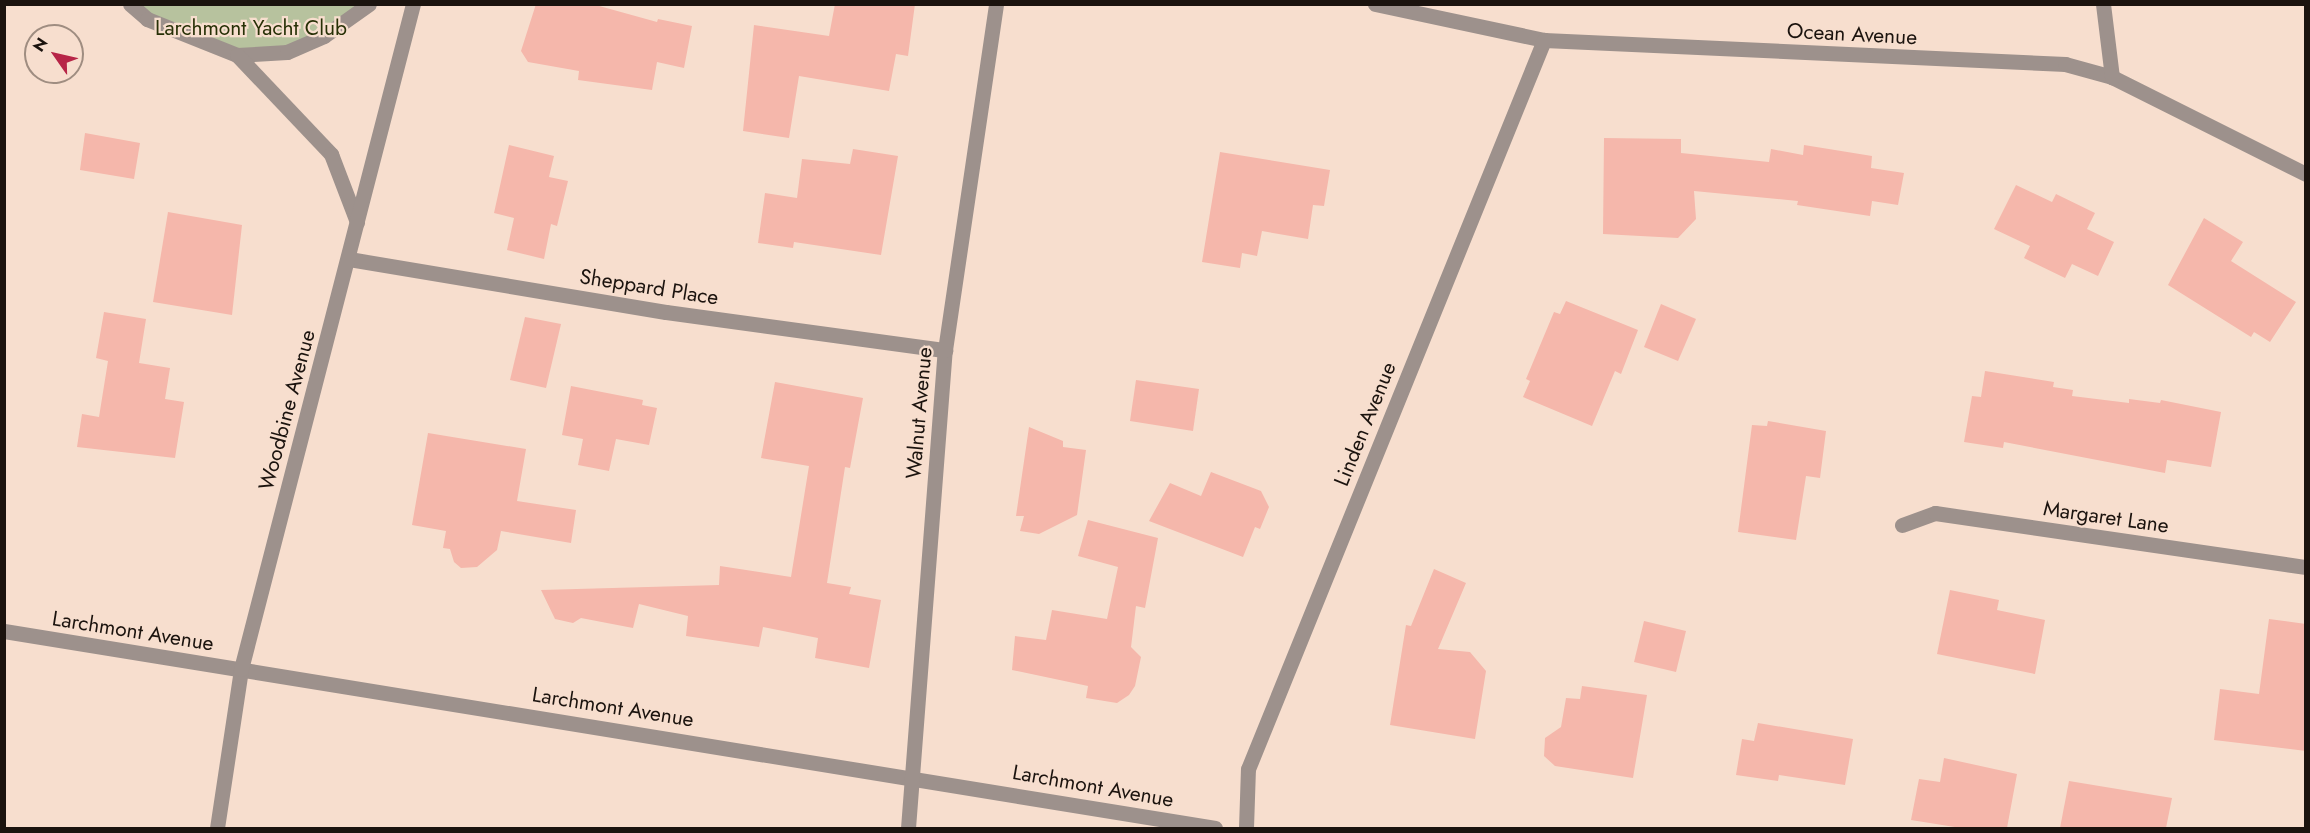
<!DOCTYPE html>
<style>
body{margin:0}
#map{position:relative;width:2310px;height:833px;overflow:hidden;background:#f7dece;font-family:Jost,sans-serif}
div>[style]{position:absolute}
.green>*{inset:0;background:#b7c29e}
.building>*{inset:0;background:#f5b7ab}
.minor>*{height:15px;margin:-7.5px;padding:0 7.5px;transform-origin:7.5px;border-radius:7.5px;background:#9d918c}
span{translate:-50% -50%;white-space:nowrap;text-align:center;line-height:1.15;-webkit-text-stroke:4.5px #f7dece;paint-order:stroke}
.park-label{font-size:21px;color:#273006}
.street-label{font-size:21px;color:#1b130e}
.frame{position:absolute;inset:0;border:6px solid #1b130e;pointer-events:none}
.north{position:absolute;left:24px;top:24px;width:60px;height:60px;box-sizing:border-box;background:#f7dece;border:2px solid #9f8d81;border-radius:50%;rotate:304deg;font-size:16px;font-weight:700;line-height:24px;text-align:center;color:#1b130e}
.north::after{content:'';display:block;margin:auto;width:21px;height:27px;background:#b72547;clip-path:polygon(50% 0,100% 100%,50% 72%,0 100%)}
</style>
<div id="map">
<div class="green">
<div style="clip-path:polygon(137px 5px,366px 5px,324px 31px,287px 47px,241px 51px,150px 16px)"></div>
</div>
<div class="building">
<div style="clip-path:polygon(536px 4px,592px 4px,657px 22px,658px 19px,692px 26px,684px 68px,657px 62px,652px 90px,578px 80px,579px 71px,528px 62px,521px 51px)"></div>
<div style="clip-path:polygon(835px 4px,915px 4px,908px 56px,896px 54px,889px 91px,799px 76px,789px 138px,743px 131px,754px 25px,829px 36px)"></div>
<div style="clip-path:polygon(85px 133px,140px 143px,134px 179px,80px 170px)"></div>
<div style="clip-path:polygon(1604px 138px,1681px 139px,1681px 153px,1769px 162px,1771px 149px,1803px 155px,1804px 145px,1872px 156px,1871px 168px,1904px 173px,1898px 205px,1872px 201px,1870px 216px,1797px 205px,1798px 201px,1694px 191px,1696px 219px,1678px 238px,1603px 234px)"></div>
<div style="clip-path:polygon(509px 145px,554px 156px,549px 177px,568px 181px,557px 226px,551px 224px,544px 259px,507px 250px,514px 218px,494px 213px)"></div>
<div style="clip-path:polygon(853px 149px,898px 156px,881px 255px,794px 242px,793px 248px,758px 243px,765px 193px,797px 198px,802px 159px,850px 164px)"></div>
<div style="clip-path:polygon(1220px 152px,1330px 170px,1324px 206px,1313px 205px,1308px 239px,1262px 231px,1257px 256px,1242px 253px,1240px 268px,1202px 262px)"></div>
<div style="clip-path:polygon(2016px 185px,2052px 202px,2056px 194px,2095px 213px,2087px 229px,2114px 242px,2098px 276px,2072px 264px,2065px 278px,2024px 258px,2030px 246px,1994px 229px)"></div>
<div style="clip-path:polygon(168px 212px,242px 225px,232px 315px,153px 302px)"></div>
<div style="clip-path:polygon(2204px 218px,2243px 242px,2231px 261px,2296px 302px,2270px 342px,2254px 332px,2251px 337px,2168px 285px)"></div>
<div style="clip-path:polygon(1566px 301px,1638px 330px,1621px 374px,1615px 371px,1592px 426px,1523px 397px,1530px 381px,1526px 379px,1554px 312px,1560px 314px)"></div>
<div style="clip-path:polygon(1661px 304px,1696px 319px,1678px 361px,1644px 347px)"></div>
<div style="clip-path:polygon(104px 312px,146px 319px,139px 363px,170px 368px,165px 399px,184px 402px,175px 458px,77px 447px,82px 414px,99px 417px,108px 361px,96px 358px)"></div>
<div style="clip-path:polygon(525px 317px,561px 324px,546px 388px,510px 380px)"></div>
<div style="clip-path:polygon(1985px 371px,2054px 382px,2053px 387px,2073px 390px,2072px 396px,2129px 403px,2129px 399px,2160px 403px,2161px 400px,2221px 412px,2211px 467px,2167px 460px,2165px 473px,2004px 442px,2003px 448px,1964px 442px,1972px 396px,1981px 397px)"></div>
<div style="clip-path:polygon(1136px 380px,1199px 389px,1193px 431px,1130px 421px)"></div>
<div style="clip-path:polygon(775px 382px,863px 398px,850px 468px,845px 467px,827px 583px,851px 587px,849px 594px,881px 600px,869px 668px,815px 658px,818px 638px,763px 627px,759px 647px,686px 636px,688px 616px,639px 604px,633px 628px,581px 618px,573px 623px,555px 619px,541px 590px,719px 585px,720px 566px,791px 577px,809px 466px,761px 458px)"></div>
<div style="clip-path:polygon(571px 386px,643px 400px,642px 405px,657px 408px,649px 445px,616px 439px,609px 471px,578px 465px,583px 439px,562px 435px)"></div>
<div style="clip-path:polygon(1768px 421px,1826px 431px,1820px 478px,1806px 476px,1796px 540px,1738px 532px,1752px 425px,1767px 426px)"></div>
<div style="clip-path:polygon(1029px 427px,1063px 441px,1063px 447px,1086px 450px,1077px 515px,1039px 534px,1020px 531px,1024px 516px,1016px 516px)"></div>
<div style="clip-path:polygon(428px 433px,526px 449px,517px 501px,576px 510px,571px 543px,501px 531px,497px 550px,477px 567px,461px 568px,454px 562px,450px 549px,443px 548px,446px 531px,412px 525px)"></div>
<div style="clip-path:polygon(1211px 472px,1261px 491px,1269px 507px,1260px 529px,1255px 527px,1243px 557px,1149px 521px,1170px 483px,1201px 496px)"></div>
<div style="clip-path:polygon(1088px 520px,1158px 538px,1145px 608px,1136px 606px,1131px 647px,1141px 657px,1135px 686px,1129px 695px,1117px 703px,1086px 698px,1088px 686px,1012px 670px,1015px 636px,1046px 640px,1052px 610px,1107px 619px,1118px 567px,1078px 556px)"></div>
<div style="clip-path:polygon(1434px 569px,1466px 583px,1438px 649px,1470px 652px,1486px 671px,1475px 739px,1390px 725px,1406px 625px,1411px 626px)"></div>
<div style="clip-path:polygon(1950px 590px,1999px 600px,1997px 610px,2045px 620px,2035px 674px,1937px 654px)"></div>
<div style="clip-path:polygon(2269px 619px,2306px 624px,2306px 751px,2214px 740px,2220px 689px,2259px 694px)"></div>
<div style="clip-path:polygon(1644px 621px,1686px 631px,1676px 672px,1634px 662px)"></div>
<div style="clip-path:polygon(1582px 686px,1647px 695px,1633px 778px,1555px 766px,1544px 756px,1545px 738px,1561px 727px,1566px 698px,1580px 699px)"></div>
<div style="clip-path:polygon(1758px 723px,1853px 739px,1845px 785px,1779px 775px,1778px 781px,1736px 775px,1742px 739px,1754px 741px)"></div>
<div style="clip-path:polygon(1944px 758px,2017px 774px,2007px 828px,1961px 828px,1911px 820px,1919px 779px,1940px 782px)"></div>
<div style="clip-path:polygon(2069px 781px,2172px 798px,2166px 828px,2060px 828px)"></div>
</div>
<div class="minor">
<div style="left:130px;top:4px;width:23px;rotate:41deg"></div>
<div style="left:147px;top:19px;width:97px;rotate:21.8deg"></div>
<div style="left:237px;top:55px;width:50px;rotate:-3.4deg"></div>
<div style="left:287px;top:52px;width:40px;rotate:-23.4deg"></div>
<div style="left:324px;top:36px;width:55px;rotate:-35.4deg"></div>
<div style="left:1375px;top:4px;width:173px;rotate:12deg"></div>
<div style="left:1544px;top:40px;width:522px;rotate:2.64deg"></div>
<div style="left:2065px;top:64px;width:49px;rotate:15.5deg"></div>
<div style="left:2112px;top:77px;width:217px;rotate:26.6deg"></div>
<div style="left:2103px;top:4px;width:74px;rotate:83deg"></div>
<div style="left:237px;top:55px;width:137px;rotate:46.5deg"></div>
<div style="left:331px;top:154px;width:73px;rotate:69.1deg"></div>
<div style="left:349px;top:259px;width:321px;rotate:9.5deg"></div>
<div style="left:666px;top:312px;width:282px;rotate:7.8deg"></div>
<div style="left:1902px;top:525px;width:35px;rotate:-20deg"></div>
<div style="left:1935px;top:513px;width:375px;rotate:8.3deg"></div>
<div style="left:4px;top:631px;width:1227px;rotate:9.24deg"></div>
<div style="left:217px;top:828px;width:161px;rotate:-81.4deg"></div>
<div style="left:241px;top:669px;width:687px;rotate:-75.5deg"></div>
<div style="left:908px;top:828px;width:479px;rotate:-85.6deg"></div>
<div style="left:945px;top:350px;width:350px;rotate:-81.6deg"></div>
<div style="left:1246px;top:828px;width:59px;rotate:-88.1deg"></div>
<div style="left:1248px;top:769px;width:787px;rotate:-67.9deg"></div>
</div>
<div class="park-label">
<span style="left:251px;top:28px">Larchmont Yacht Club</span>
</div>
<div class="street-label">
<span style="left:1852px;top:34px;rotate:3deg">Ocean Avenue</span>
<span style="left:649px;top:287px;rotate:9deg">Sheppard Place</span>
<span style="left:287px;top:410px;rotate:-75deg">Woodbine Avenue</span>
<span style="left:919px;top:413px;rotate:-85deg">Walnut Avenue</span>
<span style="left:1365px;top:424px;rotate:-68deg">Linden Avenue</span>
<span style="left:2106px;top:517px;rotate:8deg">Margaret Lane</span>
<span style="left:133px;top:631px;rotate:9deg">Larchmont Avenue</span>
<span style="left:613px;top:707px;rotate:9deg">Larchmont Avenue</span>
<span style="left:1093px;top:786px;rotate:10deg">Larchmont Avenue</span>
</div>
<div class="frame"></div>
<div class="north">N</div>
</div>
